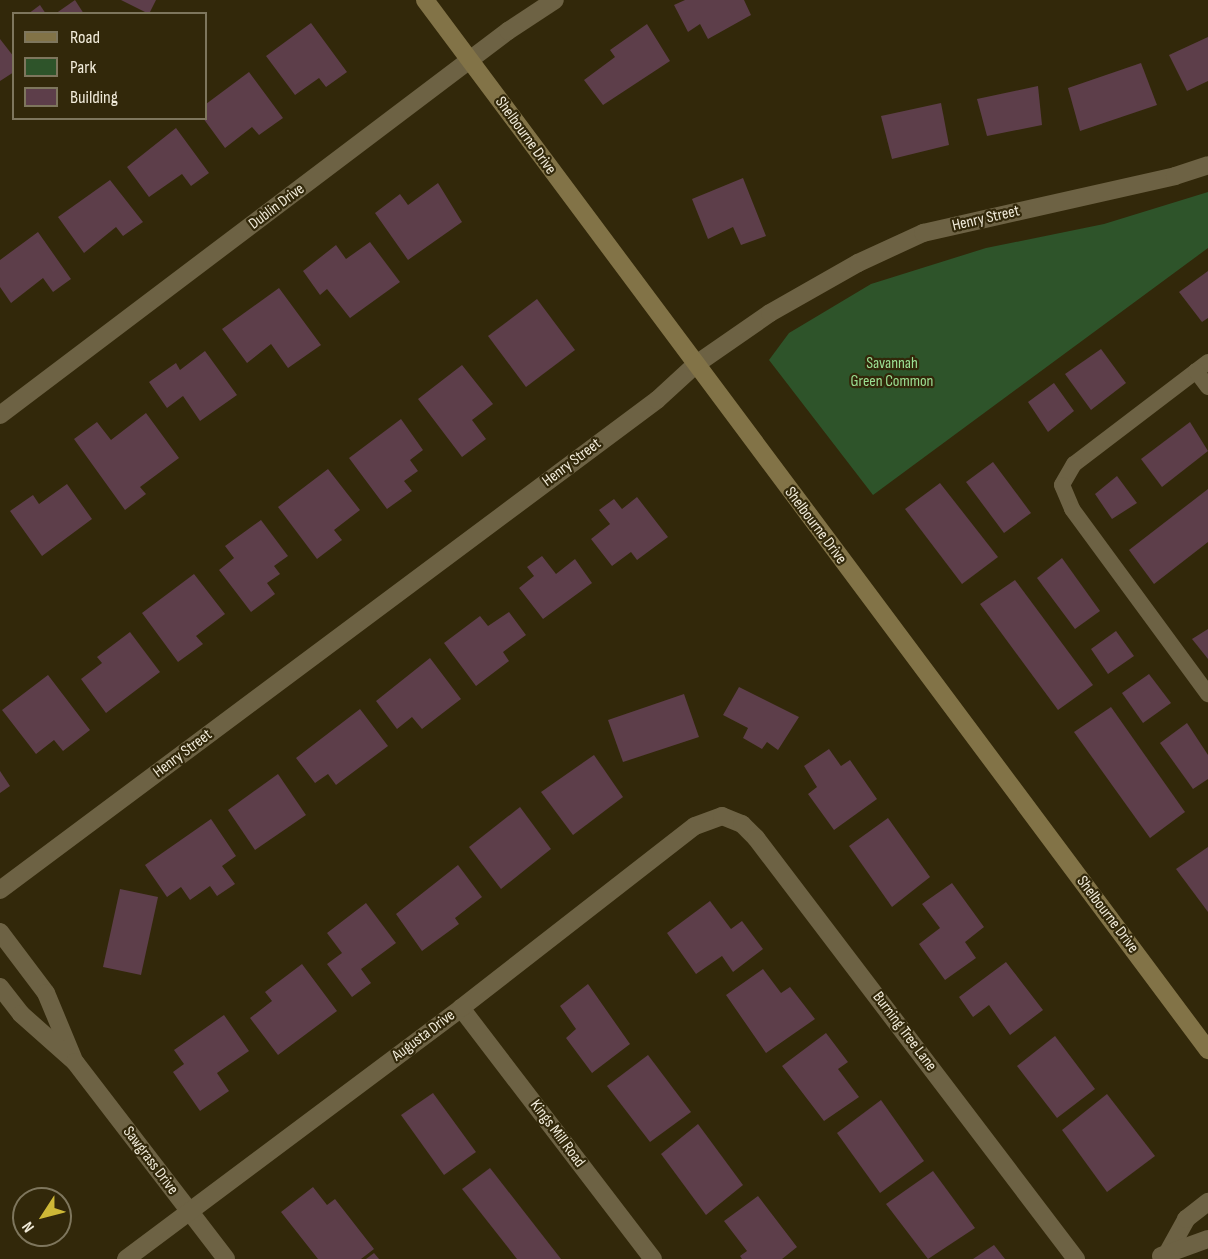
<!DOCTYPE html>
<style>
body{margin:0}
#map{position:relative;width:1208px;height:1259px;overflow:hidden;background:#32280a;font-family:"Sofia Sans Condensed",sans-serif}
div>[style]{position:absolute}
.green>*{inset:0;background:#2e542a}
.building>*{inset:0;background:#5d3e4a}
.service>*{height:16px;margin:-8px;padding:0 8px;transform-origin:8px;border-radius:8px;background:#6d6244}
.minor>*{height:18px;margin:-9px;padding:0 9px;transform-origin:9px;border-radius:9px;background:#6d6244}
.tertiary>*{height:18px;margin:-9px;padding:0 9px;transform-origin:9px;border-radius:9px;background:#6d6244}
.secondary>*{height:18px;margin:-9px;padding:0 9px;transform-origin:9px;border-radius:9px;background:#827347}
span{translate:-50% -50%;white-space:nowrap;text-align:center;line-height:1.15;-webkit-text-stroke:4.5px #32280a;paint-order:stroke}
.street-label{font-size:16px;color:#f1ebda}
.park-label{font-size:16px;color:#9bdf93}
.legend{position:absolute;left:12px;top:12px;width:195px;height:108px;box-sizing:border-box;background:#32280a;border:2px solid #7e765d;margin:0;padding:8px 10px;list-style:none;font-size:18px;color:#f1ebda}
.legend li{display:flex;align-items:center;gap:12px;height:30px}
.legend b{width:30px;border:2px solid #7e765d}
.north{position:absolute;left:12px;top:1187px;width:60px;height:60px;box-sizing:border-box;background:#32280a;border:2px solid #7e765d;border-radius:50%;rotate:234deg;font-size:16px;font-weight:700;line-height:24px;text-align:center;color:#f1ebda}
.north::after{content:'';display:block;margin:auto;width:21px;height:27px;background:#ceb837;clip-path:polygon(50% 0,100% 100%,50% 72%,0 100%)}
</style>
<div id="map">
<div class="green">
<div style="clip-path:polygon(1208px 192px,1208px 248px,873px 495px,769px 360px,789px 333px,871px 284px,986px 248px,1104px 224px)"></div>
</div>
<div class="building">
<div style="clip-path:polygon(75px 0,84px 14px,55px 14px)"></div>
<div style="clip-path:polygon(121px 0,156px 0,149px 14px)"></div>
<div style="clip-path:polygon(685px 0,744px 0,751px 15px,708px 39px,700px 24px,688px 32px,674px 5px)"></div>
<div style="clip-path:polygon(40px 5px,46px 14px,28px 14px)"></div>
<div style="clip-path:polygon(311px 23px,347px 72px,326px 87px,319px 78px,295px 95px,266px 56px)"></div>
<div style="clip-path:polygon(647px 24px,670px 61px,603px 105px,584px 80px,615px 57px,610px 50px)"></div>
<div style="clip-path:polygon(1208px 37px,1208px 81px,1187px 91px,1169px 55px)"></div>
<div style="clip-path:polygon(0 39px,14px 57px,14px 72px,0 81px)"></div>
<div style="clip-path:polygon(1141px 63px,1157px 105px,1080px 131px,1068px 88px)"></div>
<div style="clip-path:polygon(249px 72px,283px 118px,259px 135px,252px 127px,225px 148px,203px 118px,206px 104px)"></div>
<div style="clip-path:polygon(1038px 86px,1042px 125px,987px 136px,977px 99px)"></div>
<div style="clip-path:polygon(941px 103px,949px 145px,892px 159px,881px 116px)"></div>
<div style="clip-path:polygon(176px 128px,209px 173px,191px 186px,182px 174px,149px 197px,127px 167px)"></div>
<div style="clip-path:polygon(743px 178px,766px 236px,741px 245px,733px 227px,708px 239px,692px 199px)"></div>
<div style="clip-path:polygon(110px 180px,143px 222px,123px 236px,116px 227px,84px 253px,58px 217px)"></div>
<div style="clip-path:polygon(438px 183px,462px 222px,408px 260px,375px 213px,400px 194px,408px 205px)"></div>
<div style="clip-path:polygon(38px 232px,71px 279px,53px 292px,43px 278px,11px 303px,0 287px,0 260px)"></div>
<div style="clip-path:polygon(370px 242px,400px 282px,350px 318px,327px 289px,320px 295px,303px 271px,336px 245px,346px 259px)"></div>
<div style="clip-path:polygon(1208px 271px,1208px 318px,1202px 322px,1179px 292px)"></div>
<div style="clip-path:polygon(279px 288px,321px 345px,288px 368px,271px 344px,247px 363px,222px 329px)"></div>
<div style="clip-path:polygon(537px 299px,575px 350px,526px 387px,488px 336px)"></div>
<div style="clip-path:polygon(1101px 349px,1126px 383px,1091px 410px,1065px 374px)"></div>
<div style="clip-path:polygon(205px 351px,237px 395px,200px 421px,183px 396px,167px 408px,149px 382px,176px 363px,180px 370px)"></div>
<div style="clip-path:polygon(462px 365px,493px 404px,472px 420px,486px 439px,462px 457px,418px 399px)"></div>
<div style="clip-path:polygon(1054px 383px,1074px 411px,1048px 432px,1028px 402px)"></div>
<div style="clip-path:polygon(146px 413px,179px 458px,140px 487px,146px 494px,125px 510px,74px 439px,97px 422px,111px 440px)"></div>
<div style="clip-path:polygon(401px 419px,423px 450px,410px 460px,418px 471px,404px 481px,412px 491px,387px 509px,349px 458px)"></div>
<div style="clip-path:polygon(1190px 422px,1208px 451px,1162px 487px,1141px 459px)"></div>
<div style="clip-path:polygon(993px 462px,1031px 513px,1004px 533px,966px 482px)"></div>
<div style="clip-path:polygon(328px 469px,360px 510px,334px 530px,342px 540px,317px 559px,278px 507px)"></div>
<div style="clip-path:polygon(1117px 476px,1137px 503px,1112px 519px,1095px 494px)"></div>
<div style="clip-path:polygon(940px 483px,998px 557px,962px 584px,905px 509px)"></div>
<div style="clip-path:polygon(67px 484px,92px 519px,42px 556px,10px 511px,33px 495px,39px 504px)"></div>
<div style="clip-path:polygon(1208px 489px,1208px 542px,1154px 584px,1129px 550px)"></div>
<div style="clip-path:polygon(637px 497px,668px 537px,637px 560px,631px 552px,612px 566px,591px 539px,610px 524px,599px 510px,614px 499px,622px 509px)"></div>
<div style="clip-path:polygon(261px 520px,288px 556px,274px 566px,280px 574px,267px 583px,275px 594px,251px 612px,219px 570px,234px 558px,225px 546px)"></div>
<div style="clip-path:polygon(542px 556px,556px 574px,575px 559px,592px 583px,543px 619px,519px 588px,534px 576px,527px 567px)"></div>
<div style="clip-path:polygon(1062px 558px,1100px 611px,1075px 629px,1037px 578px)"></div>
<div style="clip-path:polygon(194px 574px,225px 614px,196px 636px,203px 644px,178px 662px,142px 613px)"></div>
<div style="clip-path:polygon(1015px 580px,1093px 685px,1058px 710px,980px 604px)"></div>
<div style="clip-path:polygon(509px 612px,526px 635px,503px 652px,509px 661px,476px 686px,444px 643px,480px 616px,488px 626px)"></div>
<div style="clip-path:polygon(1208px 629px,1208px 659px,1192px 639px)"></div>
<div style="clip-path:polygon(1116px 631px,1134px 656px,1108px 674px,1091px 649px)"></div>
<div style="clip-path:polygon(130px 632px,160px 672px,106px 713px,81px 679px,102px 663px,97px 657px)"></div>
<div style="clip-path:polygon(430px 658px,461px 699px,422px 729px,412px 717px,397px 729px,376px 701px)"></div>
<div style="clip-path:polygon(1149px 674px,1171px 703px,1143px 723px,1122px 693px)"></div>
<div style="clip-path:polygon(48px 675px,90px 730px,63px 751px,54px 740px,36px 754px,2px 710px)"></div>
<div style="clip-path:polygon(739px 687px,799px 717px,778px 750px,767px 742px,762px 749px,743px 738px,748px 728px,723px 715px)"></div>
<div style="clip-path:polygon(684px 694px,699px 737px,623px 762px,608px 720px)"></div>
<div style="clip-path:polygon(1111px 707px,1185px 812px,1150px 838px,1074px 732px)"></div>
<div style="clip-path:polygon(360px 709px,388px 746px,336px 785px,328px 774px,315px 783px,296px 758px)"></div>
<div style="clip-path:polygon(1187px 723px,1208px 755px,1208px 779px,1193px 789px,1160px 743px)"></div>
<div style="clip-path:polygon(829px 749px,841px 766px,850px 760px,877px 799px,834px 830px,808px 794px,817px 787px,804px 766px)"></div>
<div style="clip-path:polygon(594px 755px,623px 797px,573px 835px,541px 792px)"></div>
<div style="clip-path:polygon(0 771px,10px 786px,0 793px)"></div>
<div style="clip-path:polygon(278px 774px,306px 815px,255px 850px,228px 810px)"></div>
<div style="clip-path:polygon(520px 807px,551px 849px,501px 889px,469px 847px)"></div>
<div style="clip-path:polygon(888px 818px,930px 877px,892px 907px,849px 846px)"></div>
<div style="clip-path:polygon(211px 819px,236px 856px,222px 866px,235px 884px,217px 896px,210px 886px,190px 900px,181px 887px,167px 897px,145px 865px)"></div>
<div style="clip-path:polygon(1208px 847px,1208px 912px,1176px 869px)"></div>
<div style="clip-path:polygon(458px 865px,482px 897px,455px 918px,459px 924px,422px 951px,396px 914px)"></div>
<div style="clip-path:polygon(952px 883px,984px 927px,965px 942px,976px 958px,945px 980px,919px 944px,940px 928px,922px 904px)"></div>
<div style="clip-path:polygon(120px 889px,158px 897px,141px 975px,103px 967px)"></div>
<div style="clip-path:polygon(710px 901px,731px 929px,742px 921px,763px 949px,733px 972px,722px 956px,696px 974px,667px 933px)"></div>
<div style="clip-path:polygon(366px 903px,396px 943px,361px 969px,371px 983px,352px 997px,327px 964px,342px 953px,327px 933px)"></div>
<div style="clip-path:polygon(1006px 962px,1043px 1010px,1010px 1035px,989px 1005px,973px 1017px,959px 997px)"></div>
<div style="clip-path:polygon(302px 964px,337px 1011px,278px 1055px,250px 1018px,272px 1001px,265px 992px)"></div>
<div style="clip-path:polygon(763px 969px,781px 993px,790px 987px,815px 1019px,766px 1053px,726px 995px)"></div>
<div style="clip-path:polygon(588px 984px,630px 1044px,592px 1073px,566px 1038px,576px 1029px,560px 1006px)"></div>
<div style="clip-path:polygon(224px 1015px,249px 1051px,217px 1073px,229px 1091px,200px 1111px,173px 1072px,184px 1064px,174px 1050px)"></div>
<div style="clip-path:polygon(826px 1033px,848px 1062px,838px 1069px,859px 1097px,824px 1121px,782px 1066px)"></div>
<div style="clip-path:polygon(1055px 1036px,1095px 1089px,1057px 1118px,1017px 1066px)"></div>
<div style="clip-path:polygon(648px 1055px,691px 1112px,650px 1142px,607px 1086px)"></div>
<div style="clip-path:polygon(433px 1093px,476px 1152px,444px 1175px,401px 1115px)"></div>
<div style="clip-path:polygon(1107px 1094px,1155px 1156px,1107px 1192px,1062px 1130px)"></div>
<div style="clip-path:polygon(881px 1100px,924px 1161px,880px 1193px,837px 1133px)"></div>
<div style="clip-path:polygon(698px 1124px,743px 1185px,706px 1215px,661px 1154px)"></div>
<div style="clip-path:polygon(490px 1168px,561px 1259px,517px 1259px,462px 1189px)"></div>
<div style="clip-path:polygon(933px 1171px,975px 1228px,928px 1259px,886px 1204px)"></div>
<div style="clip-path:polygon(313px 1187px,327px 1205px,335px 1199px,374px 1249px,361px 1259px,318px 1259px,281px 1212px)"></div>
<div style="clip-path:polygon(758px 1196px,797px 1247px,782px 1259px,742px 1259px,740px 1256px,747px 1251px,724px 1221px)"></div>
<div style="clip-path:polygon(994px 1245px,1005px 1259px,973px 1259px)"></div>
<div style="clip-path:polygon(374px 1253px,379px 1259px,366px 1259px)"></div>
</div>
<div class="service">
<div style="left:1208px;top:362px;width:168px;rotate:142.7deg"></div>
<div style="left:1074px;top:464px;width:24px;rotate:120deg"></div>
<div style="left:1062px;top:485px;width:26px;rotate:67deg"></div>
<div style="left:1072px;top:509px;width:230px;rotate:53.7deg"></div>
<div style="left:1196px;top:371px;width:20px;rotate:53deg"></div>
</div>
<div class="minor">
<div style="left:0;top:415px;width:637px;rotate:-37.09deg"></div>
<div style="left:508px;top:31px;width:56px;rotate:-33.4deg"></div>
<div style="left:0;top:932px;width:76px;rotate:53deg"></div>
<div style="left:46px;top:993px;width:70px;rotate:67.4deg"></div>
<div style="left:0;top:987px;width:34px;rotate:52deg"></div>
<div style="left:21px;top:1014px;width:72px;rotate:41.6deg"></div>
<div style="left:75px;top:1062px;width:248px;rotate:52.5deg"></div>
<div style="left:461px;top:1008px;width:316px;rotate:52.6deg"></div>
<div style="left:1168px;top:1252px;width:38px;rotate:-61deg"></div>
<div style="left:1186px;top:1219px;width:28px;rotate:-38deg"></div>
<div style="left:1161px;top:1256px;width:50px;rotate:-19.9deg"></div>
<div style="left:126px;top:1259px;width:419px;rotate:-36.8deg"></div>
<div style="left:461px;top:1008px;width:296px;rotate:-37.9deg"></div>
<div style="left:695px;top:826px;width:29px;rotate:-20deg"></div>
<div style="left:722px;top:816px;width:22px;rotate:22deg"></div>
<div style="left:742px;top:824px;width:20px;rotate:45deg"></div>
<div style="left:756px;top:838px;width:529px;rotate:52.76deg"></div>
</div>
<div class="tertiary">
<div style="left:0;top:890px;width:820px;rotate:-36.72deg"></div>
<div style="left:657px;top:400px;width:52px;rotate:-42.6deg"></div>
<div style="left:695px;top:365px;width:91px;rotate:-34.7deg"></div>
<div style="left:770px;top:313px;width:101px;rotate:-29.6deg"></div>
<div style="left:858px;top:263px;width:72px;rotate:-24.8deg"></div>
<div style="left:923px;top:233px;width:258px;rotate:-12.7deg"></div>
<div style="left:1175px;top:176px;width:35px;rotate:-18deg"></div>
</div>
<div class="secondary">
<div style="left:425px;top:0;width:1310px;rotate:53.29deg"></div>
</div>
<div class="street-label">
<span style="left:525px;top:136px;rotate:54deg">Shelbourne Drive</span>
<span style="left:277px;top:207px;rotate:-37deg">Dublin Drive</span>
<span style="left:986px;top:219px;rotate:-13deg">Henry Street</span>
<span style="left:572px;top:463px;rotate:-37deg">Henry Street</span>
<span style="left:815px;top:526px;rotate:53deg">Shelbourne Drive</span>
<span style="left:183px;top:754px;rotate:-37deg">Henry Street</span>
<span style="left:1107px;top:915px;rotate:53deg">Shelbourne Drive</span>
<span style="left:904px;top:1032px;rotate:53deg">Burning Tree Lane</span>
<span style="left:424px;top:1036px;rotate:-37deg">Augusta Drive</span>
<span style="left:557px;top:1134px;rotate:53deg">Kings Mill Road</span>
<span style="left:150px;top:1161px;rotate:53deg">Sawgrass Drive</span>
</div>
<div class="park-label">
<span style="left:892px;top:373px">Savannah<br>Green Common</span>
</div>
<ul class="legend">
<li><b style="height:8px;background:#827347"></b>Road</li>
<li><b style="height:16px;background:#2e542a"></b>Park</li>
<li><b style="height:16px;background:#5d3e4a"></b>Building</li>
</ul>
<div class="north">N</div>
</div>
